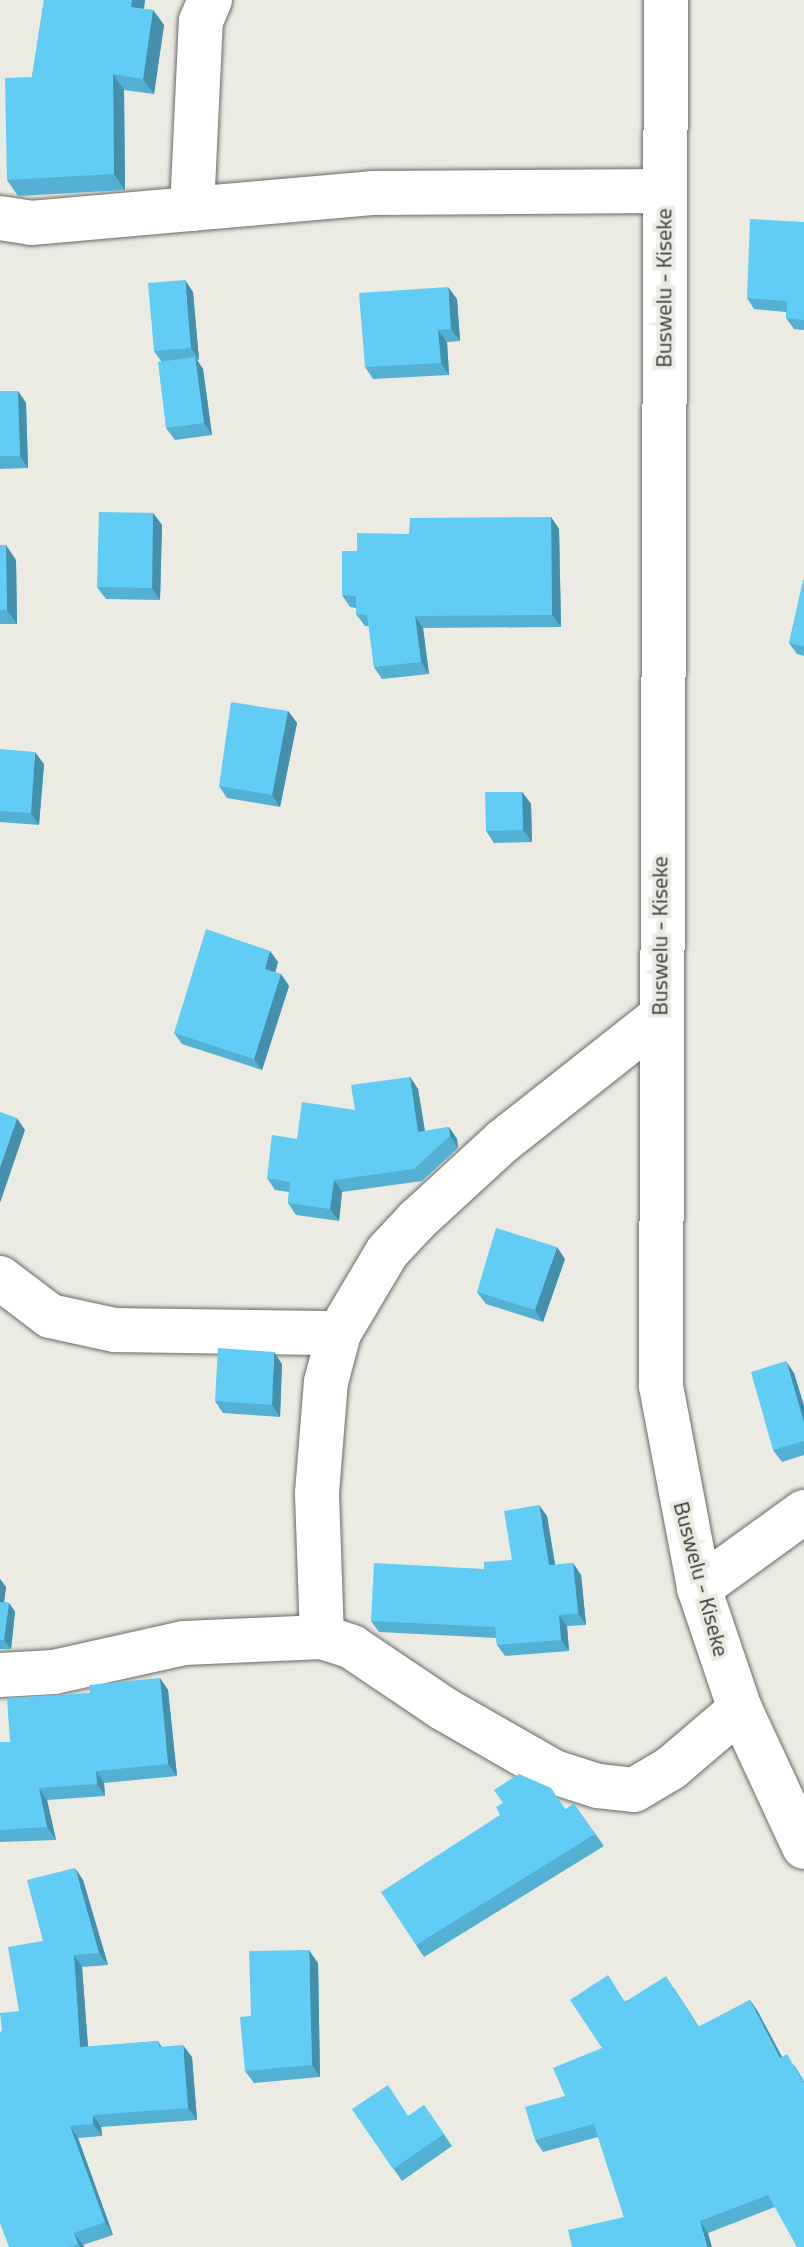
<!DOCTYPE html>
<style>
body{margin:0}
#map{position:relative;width:804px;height:2247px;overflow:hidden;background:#ebeae3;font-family:"Titillium Web",sans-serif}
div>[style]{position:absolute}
.roads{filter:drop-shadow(0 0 2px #6a6963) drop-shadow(0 0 2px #6a6963)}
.minor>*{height:44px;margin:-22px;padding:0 22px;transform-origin:22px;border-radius:22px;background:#fff}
.major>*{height:44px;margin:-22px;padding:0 22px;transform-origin:22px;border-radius:22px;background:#fff}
.wall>*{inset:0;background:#53b0d3}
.shaded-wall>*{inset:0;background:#4490ac}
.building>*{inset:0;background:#61cdf5}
span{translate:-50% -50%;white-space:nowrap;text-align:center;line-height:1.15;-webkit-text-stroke:8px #ebeae3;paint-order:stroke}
.street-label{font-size:22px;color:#373734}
</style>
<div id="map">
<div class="roads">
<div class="minor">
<div style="left:192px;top:209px;width:188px;rotate:-87.3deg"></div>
<div style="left:201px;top:21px;width:23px;rotate:-67deg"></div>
<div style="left:0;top:218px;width:31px;rotate:9deg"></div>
<div style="left:31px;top:223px;width:342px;rotate:-5deg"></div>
<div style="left:372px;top:193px;width:292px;rotate:-0.4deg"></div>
<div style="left:0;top:1278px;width:63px;rotate:37.2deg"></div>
<div style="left:50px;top:1316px;width:66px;rotate:12.2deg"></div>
<div style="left:115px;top:1330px;width:224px;rotate:0.8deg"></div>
<div style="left:699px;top:1588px;width:130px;rotate:-35.9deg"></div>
<div style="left:322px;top:1637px;width:144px;rotate:-92deg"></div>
<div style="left:317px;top:1493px;width:111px;rotate:-85.4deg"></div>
<div style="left:326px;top:1382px;width:51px;rotate:-75.1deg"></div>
<div style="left:339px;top:1333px;width:94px;rotate:-59.3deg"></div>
<div style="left:387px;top:1252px;width:44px;rotate:-46.8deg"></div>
<div style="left:417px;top:1220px;width:117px;rotate:-42.6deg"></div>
<div style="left:503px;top:1141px;width:199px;rotate:-38.3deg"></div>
<div style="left:0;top:1675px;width:54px;rotate:-3.2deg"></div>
<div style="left:54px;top:1672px;width:133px;rotate:-12.6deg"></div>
<div style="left:184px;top:1643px;width:138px;rotate:-2.5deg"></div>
<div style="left:322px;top:1637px;width:32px;rotate:18deg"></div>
<div style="left:352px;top:1647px;width:111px;rotate:34deg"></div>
<div style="left:444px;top:1709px;width:127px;rotate:29.8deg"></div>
<div style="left:554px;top:1772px;width:46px;rotate:17.7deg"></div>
<div style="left:598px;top:1786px;width:36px;rotate:6deg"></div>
<div style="left:634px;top:1790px;width:43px;rotate:-30.7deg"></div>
<div style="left:671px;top:1768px;width:91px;rotate:-40.5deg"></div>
</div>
<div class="major">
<div style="left:666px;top:0;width:1386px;rotate:90.21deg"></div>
<div style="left:661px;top:1386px;width:206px;rotate:79.3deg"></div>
<div style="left:699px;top:1588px;width:128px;rotate:71.3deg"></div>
<div style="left:740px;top:1709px;width:152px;rotate:65.1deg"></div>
</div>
</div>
<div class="wall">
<div style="clip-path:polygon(44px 0,145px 0,144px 9px,153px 10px,164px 25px,154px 94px,124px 90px,125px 190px,18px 196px,7px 180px,32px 77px)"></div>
<div style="clip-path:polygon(804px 222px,804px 330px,794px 329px,786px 318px,786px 312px,754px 309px,747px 298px)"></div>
<div style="clip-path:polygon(193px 292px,199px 360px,197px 360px,203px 369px,212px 435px,175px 440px,166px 428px,161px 361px,154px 351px)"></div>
<div style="clip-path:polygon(457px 299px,460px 341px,447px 342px,449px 375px,373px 379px,365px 367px)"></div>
<div style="clip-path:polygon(0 391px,18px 391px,26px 403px,28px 468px,0 469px)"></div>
<div style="clip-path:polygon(153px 513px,162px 525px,160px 600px,106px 599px,97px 587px)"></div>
<div style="clip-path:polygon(551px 517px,559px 529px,561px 627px,423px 628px,429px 674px,382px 679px,374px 667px,369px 626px,365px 626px,356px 614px,356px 608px,350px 607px,342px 595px,357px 551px,409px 534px)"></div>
<div style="clip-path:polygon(0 545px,16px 560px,17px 624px,0 624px)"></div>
<div style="clip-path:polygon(804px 580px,804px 656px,797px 654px,789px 643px)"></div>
<div style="clip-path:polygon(288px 711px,297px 723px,280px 807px,227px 798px,219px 786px)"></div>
<div style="clip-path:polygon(0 749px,44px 764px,39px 825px,0 822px)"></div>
<div style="clip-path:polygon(522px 792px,531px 804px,532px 842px,494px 843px,486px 831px)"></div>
<div style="clip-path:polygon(270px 951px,278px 962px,275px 973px,281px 974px,289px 986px,262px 1070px,182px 1044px,174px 1033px)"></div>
<div style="clip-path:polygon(410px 1077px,418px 1089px,425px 1131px,449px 1127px,457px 1139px,458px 1148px,422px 1181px,342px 1192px,339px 1221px,296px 1215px,288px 1203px,289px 1192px,275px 1190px,267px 1178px,297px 1139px,355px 1110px)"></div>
<div style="clip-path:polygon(565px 1259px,543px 1322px,486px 1304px,477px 1292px)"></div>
<div style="clip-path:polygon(282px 1364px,280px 1417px,223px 1413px,215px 1401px)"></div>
<div style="clip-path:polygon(794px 1373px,804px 1406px,804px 1455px,782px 1462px,773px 1450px)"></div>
<div style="clip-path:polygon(547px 1516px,555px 1565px,573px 1563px,581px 1575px,586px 1625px,567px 1626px,569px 1651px,505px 1656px,497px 1645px,496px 1638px,379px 1632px,371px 1621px,512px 1560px)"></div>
<div style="clip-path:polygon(0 1579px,6px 1587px,4px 1602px,9px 1603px,15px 1612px,11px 1649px,0 1649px)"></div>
<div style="clip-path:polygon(160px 1678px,168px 1690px,177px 1776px,104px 1783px,105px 1796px,47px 1800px,56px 1840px,0 1842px,0 1742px,10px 1742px,90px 1693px)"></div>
<div style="clip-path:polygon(574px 1804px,604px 1846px,424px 1957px,416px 1945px,500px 1815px,566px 1809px)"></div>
<div style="clip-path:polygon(83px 1880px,108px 1965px,82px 1967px,88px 2047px,158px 2041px,162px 2047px,192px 2057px,197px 2120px,101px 2127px,102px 2136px,78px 2138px,113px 2235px,83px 2245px,84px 2247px,9px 2247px,2px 2031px,19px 2011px,43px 1941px)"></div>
<div style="clip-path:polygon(318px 1963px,320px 2077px,254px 2083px,245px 2071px,251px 2016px)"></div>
<div style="clip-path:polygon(674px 1988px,699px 2027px,750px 2000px,758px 2012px,782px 2057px,795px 2066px,804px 2081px,804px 2247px,775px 2207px,708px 2233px,624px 2217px,598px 2137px,543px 2152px,535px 2140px,565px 2096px,602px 2048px,625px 2001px)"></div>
<div style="clip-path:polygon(424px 2105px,452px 2146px,402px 2181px,352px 2109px,409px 2116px)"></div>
</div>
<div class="shaded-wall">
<div style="clip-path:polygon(132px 0,145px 0,142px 22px,131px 7px)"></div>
<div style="clip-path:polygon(153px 10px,164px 25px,154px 94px,143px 79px)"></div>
<div style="clip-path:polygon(113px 74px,124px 90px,125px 190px,114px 174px)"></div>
<div style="clip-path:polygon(185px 280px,193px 292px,199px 360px,191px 348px)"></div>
<div style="clip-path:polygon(448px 287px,457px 299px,460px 341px,451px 329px)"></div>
<div style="clip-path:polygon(438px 330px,447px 342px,449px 375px,441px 363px)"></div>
<div style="clip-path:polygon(195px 357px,203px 369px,212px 435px,204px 423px)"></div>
<div style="clip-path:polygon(18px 391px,26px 403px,28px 468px,20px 456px)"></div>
<div style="clip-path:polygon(153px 513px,162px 525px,160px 600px,152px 588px)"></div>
<div style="clip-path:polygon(551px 517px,559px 529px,561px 627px,552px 615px)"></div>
<div style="clip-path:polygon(6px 545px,16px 560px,17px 624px,7px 610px)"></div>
<div style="clip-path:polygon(415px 616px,423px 628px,429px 674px,421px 662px)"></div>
<div style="clip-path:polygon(288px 711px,297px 723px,280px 807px,272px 795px)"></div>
<div style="clip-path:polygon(35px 752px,44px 764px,39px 825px,31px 813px)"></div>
<div style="clip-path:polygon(522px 792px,531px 804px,532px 842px,523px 830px)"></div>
<div style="clip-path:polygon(270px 951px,278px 962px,273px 980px,265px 969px)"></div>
<div style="clip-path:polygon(281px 974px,289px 986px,262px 1070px,254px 1059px)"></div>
<div style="clip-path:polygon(410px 1077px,418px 1089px,427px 1144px,418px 1132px)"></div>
<div style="clip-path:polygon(17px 1118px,25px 1130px,0 1203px,0 1167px)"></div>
<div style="clip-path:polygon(449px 1127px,457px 1139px,458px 1148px,450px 1136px)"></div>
<div style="clip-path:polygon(334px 1180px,342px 1192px,339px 1221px,330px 1209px)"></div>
<div style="clip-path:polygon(557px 1247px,565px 1259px,543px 1322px,535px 1310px)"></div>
<div style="clip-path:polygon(274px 1352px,282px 1364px,280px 1417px,272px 1405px)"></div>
<div style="clip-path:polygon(786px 1361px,794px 1373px,804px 1406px,804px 1422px)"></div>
<div style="clip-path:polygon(539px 1505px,547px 1516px,557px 1576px,549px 1565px)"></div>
<div style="clip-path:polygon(573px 1563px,581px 1575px,586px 1625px,578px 1613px)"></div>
<div style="clip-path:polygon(0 1579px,6px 1587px,3px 1611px,0 1606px)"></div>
<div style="clip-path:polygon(9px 1603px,15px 1612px,11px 1649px,4px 1640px)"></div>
<div style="clip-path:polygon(559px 1615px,567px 1626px,569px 1651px,561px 1640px)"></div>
<div style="clip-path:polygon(160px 1678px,168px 1690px,177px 1776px,168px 1764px)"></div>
<div style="clip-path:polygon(96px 1771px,104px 1783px,105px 1796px,97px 1784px)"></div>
<div style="clip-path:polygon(39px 1788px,47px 1800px,56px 1840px,47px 1827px)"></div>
<div style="clip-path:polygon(75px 1868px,83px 1880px,108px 1965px,99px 1953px)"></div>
<div style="clip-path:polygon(309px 1950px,318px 1963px,320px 2077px,312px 2065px)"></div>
<div style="clip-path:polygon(74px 1955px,82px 1967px,89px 2060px,80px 2047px)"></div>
<div style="clip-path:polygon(750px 2000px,758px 2012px,789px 2070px,780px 2058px)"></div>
<div style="clip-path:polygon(183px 2045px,192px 2057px,197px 2120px,188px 2108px)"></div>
<div style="clip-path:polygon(93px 2115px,101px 2127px,102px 2136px,93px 2124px)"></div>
<div style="clip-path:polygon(70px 2126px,78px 2138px,113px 2235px,105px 2222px)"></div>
<div style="clip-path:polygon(700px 2221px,708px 2233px,712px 2247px,707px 2247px)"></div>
<div style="clip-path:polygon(74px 2233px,83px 2245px,84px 2247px,81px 2247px,78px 2244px)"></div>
</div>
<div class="building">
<div style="clip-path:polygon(44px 0,132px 0,131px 7px,153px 10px,143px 79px,113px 74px,114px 174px,7px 180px,5px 78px,32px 77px)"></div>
<div style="clip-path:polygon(750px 219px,804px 222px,804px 320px,786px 318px,787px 301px,747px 298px)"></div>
<div style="clip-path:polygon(185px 280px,191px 348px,154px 351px,148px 283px)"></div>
<div style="clip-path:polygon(448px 287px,451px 329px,438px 330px,441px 363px,365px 367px,359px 293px)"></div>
<div style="clip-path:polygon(195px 357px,204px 423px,166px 428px,158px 362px)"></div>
<div style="clip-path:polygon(0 391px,18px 391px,20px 456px,0 456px)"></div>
<div style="clip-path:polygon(99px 512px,153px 513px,152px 588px,97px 587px)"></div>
<div style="clip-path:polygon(551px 517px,552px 615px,415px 616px,421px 662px,374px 667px,367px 615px,356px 614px,356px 596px,342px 595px,342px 551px,357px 551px,357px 533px,409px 534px,410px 518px)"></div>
<div style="clip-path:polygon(0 545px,6px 545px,7px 610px,0 610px)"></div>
<div style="clip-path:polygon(803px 580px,804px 580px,804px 646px,789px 643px)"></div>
<div style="clip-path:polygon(231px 702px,288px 711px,272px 795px,219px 786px)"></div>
<div style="clip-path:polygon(0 749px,35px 752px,31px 813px,0 811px)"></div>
<div style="clip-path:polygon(485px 792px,522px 792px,523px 830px,486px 831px)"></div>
<div style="clip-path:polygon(206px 929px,270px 951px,265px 969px,281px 974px,254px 1059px,174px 1033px)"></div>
<div style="clip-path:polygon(410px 1077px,418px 1132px,449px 1127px,450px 1136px,414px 1169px,334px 1180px,330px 1209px,288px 1203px,290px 1182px,267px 1178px,272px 1135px,297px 1139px,302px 1102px,355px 1110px,351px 1085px)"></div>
<div style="clip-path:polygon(0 1112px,17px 1118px,0 1167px)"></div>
<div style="clip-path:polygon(496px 1228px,557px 1247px,535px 1310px,477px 1292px)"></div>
<div style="clip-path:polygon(218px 1348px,274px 1352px,272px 1405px,215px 1401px)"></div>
<div style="clip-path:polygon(786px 1361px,804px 1422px,804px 1441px,773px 1450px,751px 1372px)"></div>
<div style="clip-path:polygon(539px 1505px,549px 1565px,573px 1563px,578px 1613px,559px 1615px,561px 1640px,497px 1645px,495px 1627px,371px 1621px,374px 1563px,484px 1569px,484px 1562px,512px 1560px,504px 1511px)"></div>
<div style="clip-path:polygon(0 1602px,9px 1603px,4px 1640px,0 1640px)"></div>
<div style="clip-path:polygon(160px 1678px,168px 1764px,96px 1771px,97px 1784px,39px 1788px,47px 1827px,0 1830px,0 1742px,10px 1742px,7px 1698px,90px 1693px,89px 1685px)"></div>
<div style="clip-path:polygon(519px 1774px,551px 1788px,566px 1810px,574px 1804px,595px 1834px,416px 1945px,381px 1892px,500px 1815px,496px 1807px,503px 1803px,494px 1790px)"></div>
<div style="clip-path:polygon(75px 1868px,99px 1953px,74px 1955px,80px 2047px,158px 2041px,159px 2047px,183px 2045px,188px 2108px,93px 2115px,93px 2124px,70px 2126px,105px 2222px,74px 2233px,78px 2244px,70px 2247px,9px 2247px,0 2223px,0 2032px,2px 2031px,0 2013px,19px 2011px,8px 1947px,43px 1941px,27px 1880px)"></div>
<div style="clip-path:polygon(309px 1950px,312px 2065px,245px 2071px,240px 2017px,251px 2016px,249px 1951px)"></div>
<div style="clip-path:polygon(608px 1975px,625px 2002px,666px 1976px,698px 2027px,750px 2000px,780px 2058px,787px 2054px,804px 2083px,804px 2247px,797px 2247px,768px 2195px,700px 2221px,707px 2247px,572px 2247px,568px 2230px,624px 2217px,594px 2124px,535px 2140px,525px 2107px,565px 2096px,553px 2068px,602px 2048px,570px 2000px)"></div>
<div style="clip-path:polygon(388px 2085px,408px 2116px,424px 2105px,444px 2134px,393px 2169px,352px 2109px)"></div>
</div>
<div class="street-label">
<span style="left:664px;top:288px;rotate:-90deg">Buswelu - Kiseke</span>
<span style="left:660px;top:936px;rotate:-90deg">Buswelu - Kiseke</span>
<span style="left:701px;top:1579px;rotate:75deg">Buswelu - Kiseke</span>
</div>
</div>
